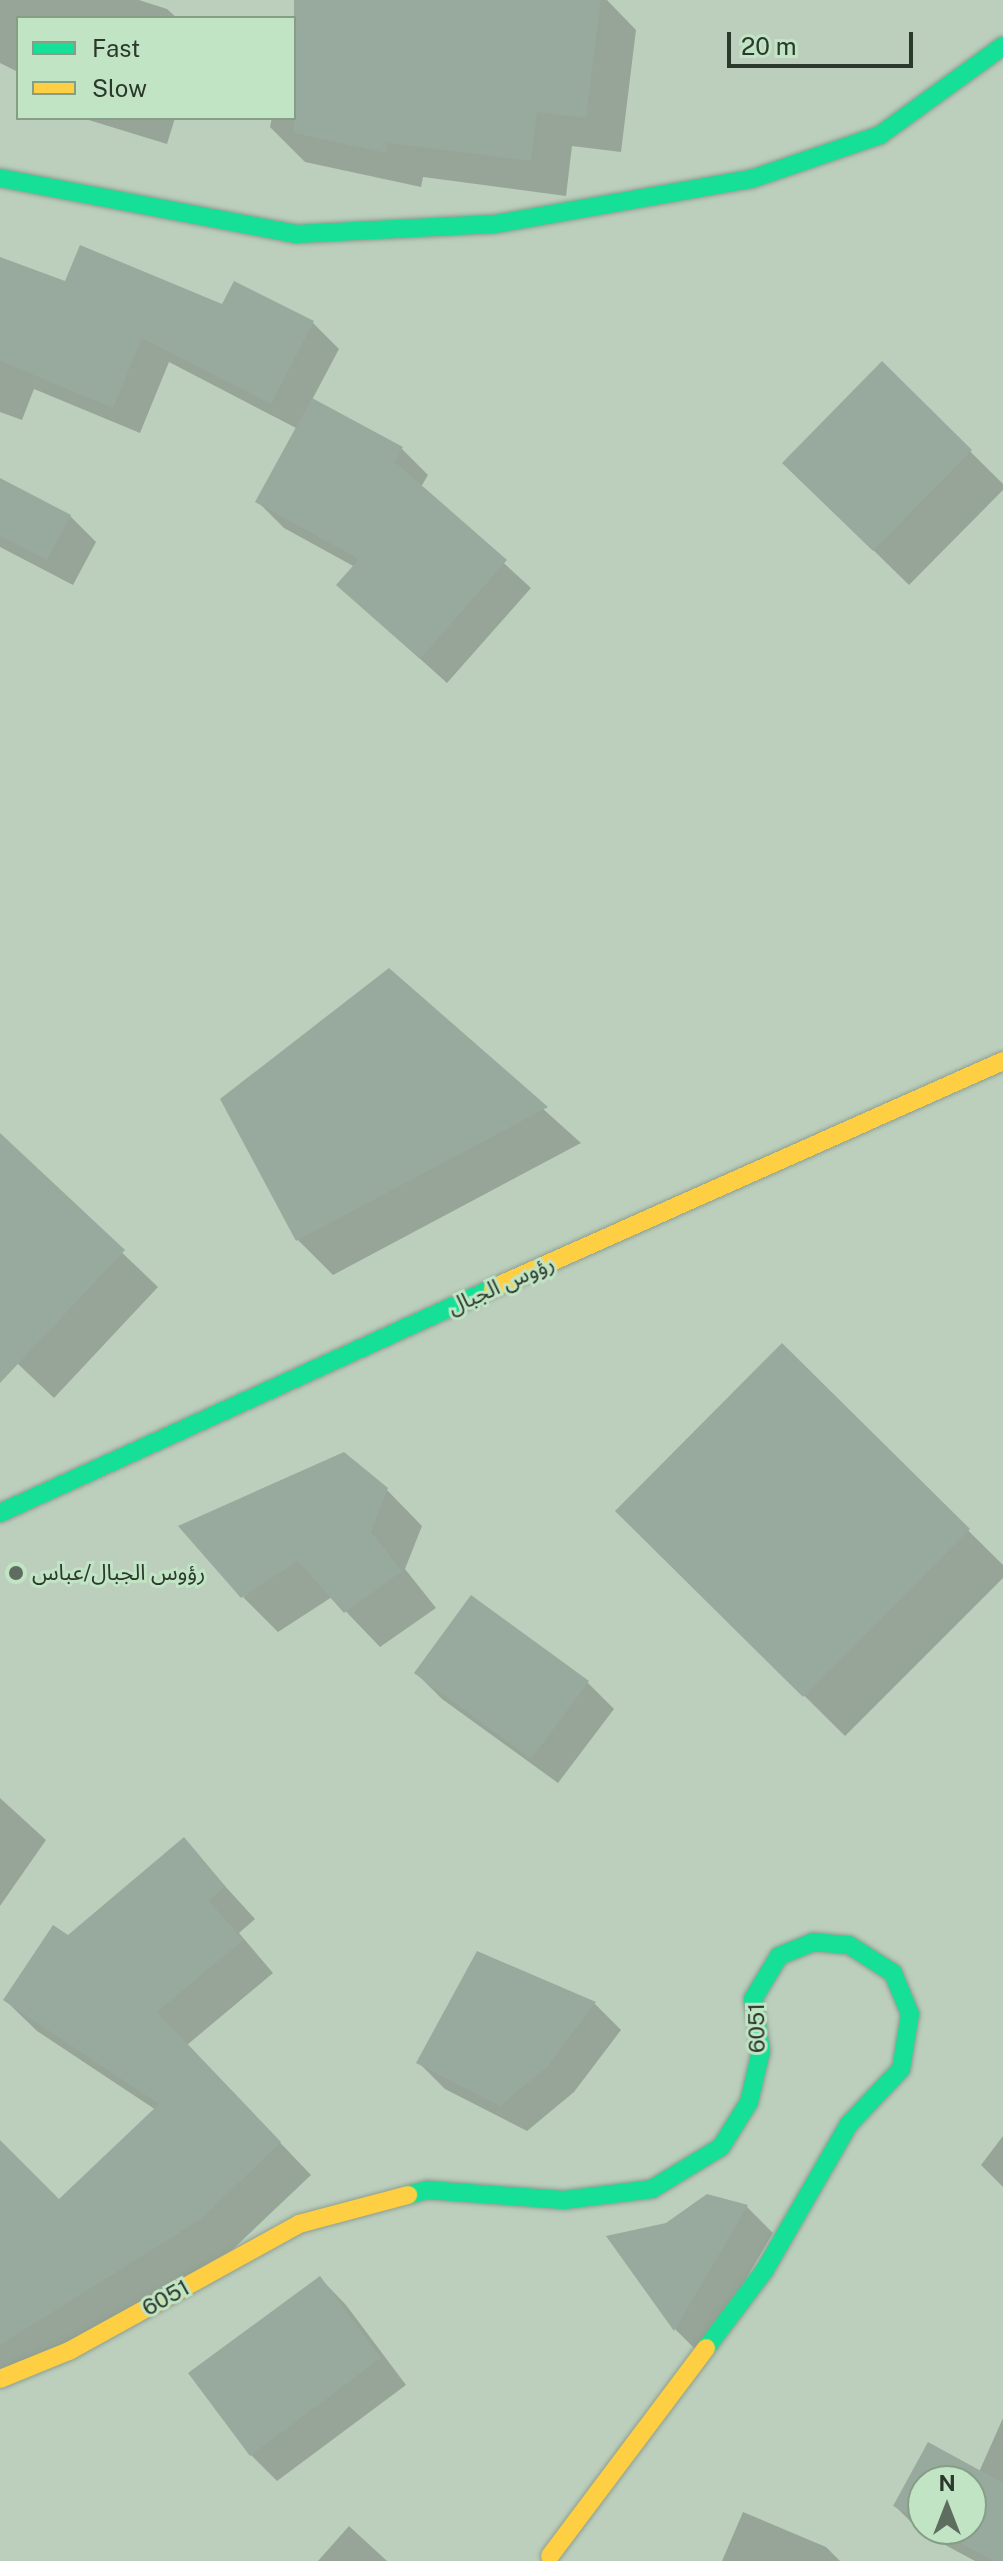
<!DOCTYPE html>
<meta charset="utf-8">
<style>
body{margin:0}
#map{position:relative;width:1003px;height:2561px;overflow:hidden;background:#bccfbd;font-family:"Public Sans","Noto Sans Arabic",sans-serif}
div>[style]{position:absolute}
.shadow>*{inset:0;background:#0003}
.building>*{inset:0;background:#98aa9e}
.roads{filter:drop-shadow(0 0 2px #8e9e8f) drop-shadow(0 0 2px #8e9e8f)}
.fast>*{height:18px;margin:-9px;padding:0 9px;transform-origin:9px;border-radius:9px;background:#16e098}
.slow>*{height:18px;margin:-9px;padding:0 9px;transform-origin:9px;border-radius:9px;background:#ffcf43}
.dots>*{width:22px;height:22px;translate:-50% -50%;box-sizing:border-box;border:4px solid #c1e4c4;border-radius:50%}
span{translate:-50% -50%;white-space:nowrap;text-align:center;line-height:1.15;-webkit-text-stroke:6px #c1e4c4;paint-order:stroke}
.street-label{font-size:22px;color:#2b382c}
.poi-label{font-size:22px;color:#2b382c}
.left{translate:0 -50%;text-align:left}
.legend{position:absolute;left:16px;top:16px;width:280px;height:104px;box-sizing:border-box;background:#c1e4c4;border:2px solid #859f87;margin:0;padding:10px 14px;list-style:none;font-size:24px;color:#2b382c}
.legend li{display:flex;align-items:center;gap:16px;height:40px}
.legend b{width:40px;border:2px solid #859f87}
.north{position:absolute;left:907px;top:2465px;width:80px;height:80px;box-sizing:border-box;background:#c1e4c4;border:2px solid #859f87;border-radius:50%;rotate:0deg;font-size:22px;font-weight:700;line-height:32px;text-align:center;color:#2b382c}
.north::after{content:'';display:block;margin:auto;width:28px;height:36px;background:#5e6d5f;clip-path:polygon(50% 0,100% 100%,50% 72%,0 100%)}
.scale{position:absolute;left:727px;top:32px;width:186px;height:36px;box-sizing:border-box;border:4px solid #2b382c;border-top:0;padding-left:10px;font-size:24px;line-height:28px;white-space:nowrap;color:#2b382c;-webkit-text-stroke:6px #c1e4c4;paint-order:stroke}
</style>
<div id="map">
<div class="shadow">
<div style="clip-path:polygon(0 0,139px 0,167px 9px,177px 18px,18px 18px,18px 72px,0 63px)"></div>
<div style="clip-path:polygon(298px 0,607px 0,636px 30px,621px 152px,572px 146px,566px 196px,423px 177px,421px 187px,305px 162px,270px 127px,272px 118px,294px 118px,294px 19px)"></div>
<div style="clip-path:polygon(82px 118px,175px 118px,167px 144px)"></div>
<div style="clip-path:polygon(0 259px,66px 284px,313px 323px,339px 349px,312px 400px,402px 449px,428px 475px,421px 487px,531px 588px,447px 683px,338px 585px,355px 567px,284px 528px,258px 502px,298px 429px,169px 362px,140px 433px,34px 389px,22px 420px,0 412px)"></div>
<div style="clip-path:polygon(882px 364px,1003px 484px,1003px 490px,909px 585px,820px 498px)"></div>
<div style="clip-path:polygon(0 480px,70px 516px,96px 542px,73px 585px,0 547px)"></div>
<div style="clip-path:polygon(389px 971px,581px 1143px,333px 1275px,298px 1240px)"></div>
<div style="clip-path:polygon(0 1136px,158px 1287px,54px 1398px,0 1347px)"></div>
<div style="clip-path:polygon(782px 1346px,1003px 1565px,1003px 1578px,845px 1736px,618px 1511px)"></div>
<div style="clip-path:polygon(387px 1490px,422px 1526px,405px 1569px,436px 1608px,380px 1647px,332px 1597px,278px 1632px,243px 1597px)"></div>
<div style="clip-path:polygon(416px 1673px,588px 1683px,614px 1709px,558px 1783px,442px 1699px)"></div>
<div style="clip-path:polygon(0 1798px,46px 1840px,0 1906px)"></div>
<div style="clip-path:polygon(183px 1840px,255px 1919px,239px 1933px,273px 1973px,187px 2045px,311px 2175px,232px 2250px,0 2383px,0 2142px,59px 2202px,156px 2110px,37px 2031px,5px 2000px,68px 1937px)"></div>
<div style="clip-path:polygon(478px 1953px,595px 2004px,621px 2030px,574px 2092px,527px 2131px,445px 2089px,419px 2063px)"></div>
<div style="clip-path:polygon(1003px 2136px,1003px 2187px,981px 2165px)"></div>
<div style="clip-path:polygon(707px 2196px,747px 2207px,773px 2233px,701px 2355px,676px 2330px,610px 2238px,667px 2225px)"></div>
<div style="clip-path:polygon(320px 2278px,346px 2305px,406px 2385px,277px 2481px,251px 2455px)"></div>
<div style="clip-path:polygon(evenodd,1003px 2418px,1003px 2561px,975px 2561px,921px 2532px,895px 2506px,929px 2444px,979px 2472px,1003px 2418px,923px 2481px,971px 2481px,971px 2529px,923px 2529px,923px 2481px)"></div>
<div style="clip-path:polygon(743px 2512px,826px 2547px,840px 2561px,722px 2561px)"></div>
<div style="clip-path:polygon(349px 2526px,387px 2561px,318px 2561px)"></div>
</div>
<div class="building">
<div style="clip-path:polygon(294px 0,601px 0,586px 118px,537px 112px,531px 161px,388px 143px,386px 153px,294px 133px)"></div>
<div style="clip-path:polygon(80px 245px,222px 304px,234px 281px,314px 321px,271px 404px,142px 338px,113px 408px,0 361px,0 257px,65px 281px)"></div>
<div style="clip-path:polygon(882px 361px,972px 450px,873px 551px,782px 463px)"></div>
<div style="clip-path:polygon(312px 398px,403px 447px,395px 462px,507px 560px,420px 659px,336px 585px,359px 559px,255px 502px)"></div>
<div style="clip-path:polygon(0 478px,71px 515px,47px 560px,0 536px)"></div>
<div style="clip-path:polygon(389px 968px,548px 1107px,296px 1241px,220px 1099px)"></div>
<div style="clip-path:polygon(0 1133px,125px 1250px,0 1383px)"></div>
<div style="clip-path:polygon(782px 1343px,970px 1529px,803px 1697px,615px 1511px)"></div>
<div style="clip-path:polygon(344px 1452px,388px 1488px,371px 1532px,402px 1571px,344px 1613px,298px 1561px,241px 1598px,178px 1526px)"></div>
<div style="clip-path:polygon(471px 1595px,589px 1681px,531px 1759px,414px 1673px)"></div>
<div style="clip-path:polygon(184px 1837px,225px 1886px,209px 1901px,243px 1940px,157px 2012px,281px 2142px,201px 2219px,0 2345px,0 2140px,59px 2199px,159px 2104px,3px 2000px,53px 1925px,68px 1935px)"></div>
<div style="clip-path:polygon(477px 1951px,596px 2002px,548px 2066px,500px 2106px,416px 2063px)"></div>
<div style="clip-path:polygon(707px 2194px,748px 2205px,674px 2331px,606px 2236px,666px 2223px)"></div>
<div style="clip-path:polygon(320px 2276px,381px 2358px,250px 2456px,188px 2373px)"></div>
<div style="clip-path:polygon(928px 2442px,1003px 2483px,1003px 2561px,994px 2561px,935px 2529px,971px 2529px,971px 2481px,923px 2481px,923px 2522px,893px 2506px)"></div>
</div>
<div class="roads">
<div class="fast">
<div style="left:0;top:178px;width:301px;rotate:10.7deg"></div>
<div style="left:296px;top:234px;width:199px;rotate:-2.9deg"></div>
<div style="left:495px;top:224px;width:260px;rotate:-10deg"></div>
<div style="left:751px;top:179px;width:136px;rotate:-18.8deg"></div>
<div style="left:880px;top:135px;width:152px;rotate:-35.9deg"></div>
<div style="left:0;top:1513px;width:542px;rotate:-24.53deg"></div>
<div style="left:408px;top:2195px;width:20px;rotate:-15deg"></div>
<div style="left:427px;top:2190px;width:137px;rotate:4.2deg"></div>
<div style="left:564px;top:2200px;width:89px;rotate:-7.1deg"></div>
<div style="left:652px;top:2189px;width:81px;rotate:-31.3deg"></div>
<div style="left:721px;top:2147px;width:53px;rotate:-58.1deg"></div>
<div style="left:749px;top:2102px;width:52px;rotate:-76.8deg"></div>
<div style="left:761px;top:2051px;width:53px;rotate:-98.7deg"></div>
<div style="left:753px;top:1999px;width:50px;rotate:-58.8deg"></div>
<div style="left:779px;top:1956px;width:37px;rotate:-22deg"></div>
<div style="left:813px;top:1942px;width:36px;rotate:5deg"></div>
<div style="left:849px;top:1945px;width:52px;rotate:32.5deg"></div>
<div style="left:893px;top:1973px;width:44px;rotate:67.5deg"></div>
<div style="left:910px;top:2014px;width:56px;rotate:99.3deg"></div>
<div style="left:901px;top:2069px;width:76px;rotate:133.4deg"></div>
<div style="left:849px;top:2124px;width:170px;rotate:120deg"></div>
<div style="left:764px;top:2271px;width:96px;rotate:127deg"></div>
</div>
<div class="slow">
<div style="left:493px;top:1288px;width:558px;rotate:-23.99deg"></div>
<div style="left:0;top:2379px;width:74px;rotate:-22.1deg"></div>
<div style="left:69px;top:2351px;width:263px;rotate:-28.9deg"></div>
<div style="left:299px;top:2224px;width:113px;rotate:-14.9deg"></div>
<div style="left:550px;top:2556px;width:260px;rotate:-53.1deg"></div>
</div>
</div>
<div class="dots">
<div style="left:16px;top:1573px;background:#5e6d5f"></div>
</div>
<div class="street-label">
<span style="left:501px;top:1285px;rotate:-24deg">رؤوس الجبال</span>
<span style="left:757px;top:2028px;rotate:-91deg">6051</span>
<span style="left:166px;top:2298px;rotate:-29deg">6051</span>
</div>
<div class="poi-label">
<span class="left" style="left:32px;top:1573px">رؤوس الجبال/عباس</span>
</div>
<ul class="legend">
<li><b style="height:10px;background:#16e098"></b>Fast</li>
<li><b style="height:10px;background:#ffcf43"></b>Slow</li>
</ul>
<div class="north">N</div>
<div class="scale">20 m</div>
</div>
